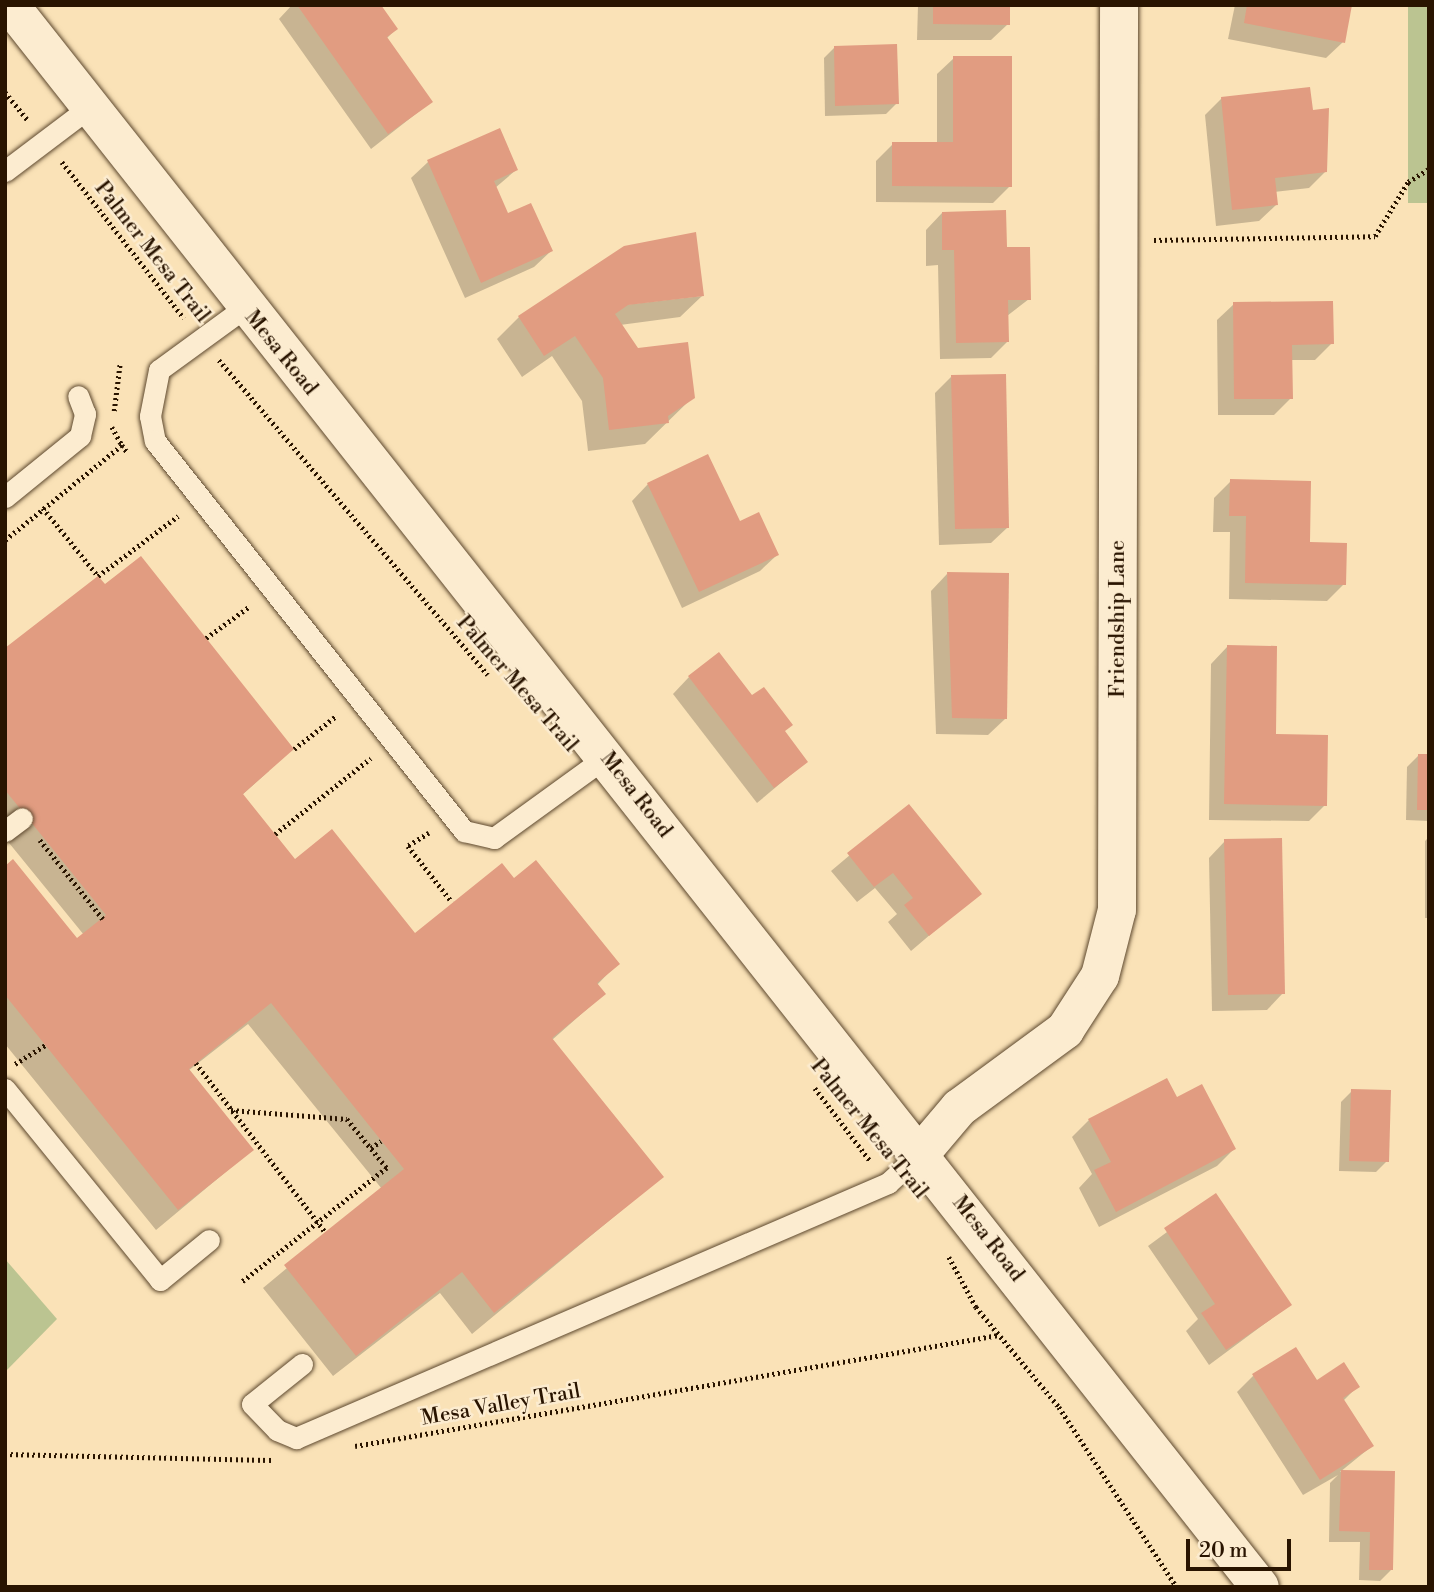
<!DOCTYPE html>
<style>
body{margin:0}
#map{position:relative;width:1434px;height:1592px;overflow:hidden;background:#fae2b7;font-family:"Libre Bodoni",serif}
div>[style]{position:absolute}
.green>*{inset:0;background:#bbc491}
.shadow>*{inset:0;background:#0003}
.building>*{inset:0;background:#e19c81}
.path>*{height:4.5px;margin-top:-2.25px;transform-origin:0;background:repeating-linear-gradient(90deg,#291400 0 2px,transparent 0 5.5px)}
.roads{filter:drop-shadow(0 0 2px #5d482e) drop-shadow(0 0 2px #5d482e)}
.lane>*{height:21px;margin:-10.5px;padding:0 10.5px;transform-origin:10.5px;border-radius:10.5px;background:#fcecd0}
.street>*{height:38px;margin:-19px;padding:0 19px;transform-origin:19px;border-radius:19px;background:#fcecd0}
.secondary>*{height:38px;margin:-19px;padding:0 19px;transform-origin:19px;border-radius:19px;background:#fcecd0}
span{translate:-50% -50%;white-space:nowrap;text-align:center;line-height:1.15;-webkit-text-stroke:5px #fcecd0;paint-order:stroke}
.street-label{font-size:21px;color:#291400}
.frame{position:absolute;inset:0;border:7px solid #291400;pointer-events:none}
.scale{position:absolute;left:1186px;top:1539px;width:105px;height:32px;box-sizing:border-box;border:4px solid #291400;border-top:0;padding-left:9px;font-size:21px;line-height:24px;white-space:nowrap;color:#291400;-webkit-text-stroke:5px #fcecd0;paint-order:stroke}
</style>
<div id="map">
<div class="green">
<div style="clip-path:polygon(1408px 5px,1429px 5px,1429px 203px,1408px 203px)"></div>
<div style="clip-path:polygon(5px 1259px,57px 1319px,5px 1372px)"></div>
</div>
<div class="shadow">
<div style="clip-path:polygon(292px 5px,351px 5px,396px 29px,386px 39px,431px 102px,371px 149px,279px 19px)"></div>
<div style="clip-path:polygon(1008px 5px,1008px 24px,991px 40px,917px 40px,918px 5px)"></div>
<div style="clip-path:polygon(1235px 5px,1350px 5px,1343px 42px,1326px 58px,1228px 39px)"></div>
<div style="clip-path:polygon(835px 47px,897px 103px,886px 114px,825px 116px,824px 58px)"></div>
<div style="clip-path:polygon(954px 58px,1010px 186px,993px 203px,876px 202px,876px 161px,893px 144px,937px 144px,937px 74px)"></div>
<div style="clip-path:polygon(1222px 98px,1311px 112px,1326px 171px,1309px 188px,1274px 192px,1276px 205px,1259px 221px,1216px 226px,1205px 115px)"></div>
<div style="clip-path:polygon(428px 162px,516px 170px,495px 188px,507px 216px,551px 251px,534px 267px,465px 298px,411px 178px)"></div>
<div style="clip-path:polygon(942px 213px,1005px 249px,1029px 299px,1007px 316px,1008px 341px,991px 358px,940px 359px,938px 265px,926px 266px,926px 230px)"></div>
<div style="clip-path:polygon(702px 296px,680px 317px,620px 325px,637px 350px,693px 397px,645px 444px,588px 451px,582px 401px,552px 356px,522px 377px,497px 339px,519px 317px)"></div>
<div style="clip-path:polygon(1234px 304px,1332px 343px,1315px 360px,1291px 360px,1291px 398px,1274px 415px,1218px 415px,1217px 320px)"></div>
<div style="clip-path:polygon(951px 377px,1008px 527px,991px 543px,939px 545px,935px 393px)"></div>
<div style="clip-path:polygon(1231px 481px,1344px 584px,1327px 601px,1229px 599px,1230px 532px,1213px 532px,1214px 498px)"></div>
<div style="clip-path:polygon(648px 484px,739px 523px,777px 555px,760px 571px,682px 608px,632px 501px)"></div>
<div style="clip-path:polygon(947px 574px,1005px 719px,988px 735px,936px 734px,931px 591px)"></div>
<div style="clip-path:polygon(1227px 647px,1274px 736px,1325px 805px,1309px 821px,1209px 820px,1211px 664px)"></div>
<div style="clip-path:polygon(5px 651px,269px 771px,242px 795px,295px 862px,415px 935px,514px 881px,617px 964px,597px 985px,604px 994px,552px 1040px,662px 1177px,472px 1334px,440px 1293px,333px 1376px,263px 1288px,382px 1189px,248px 1024px,188px 1071px,252px 1150px,156px 1230px,5px 1044px,5px 868px,76px 941px,84px 935px,5px 838px)"></div>
<div style="clip-path:polygon(689px 677px,752px 698px,806px 762px,757px 803px,673px 694px)"></div>
<div style="clip-path:polygon(1418px 756px,1429px 756px,1429px 821px,1406px 820px,1407px 767px)"></div>
<div style="clip-path:polygon(908px 806px,979px 893px,911px 951px,888px 922px,897px 914px,875px 888px,857px 902px,831px 871px)"></div>
<div style="clip-path:polygon(1429px 837px,1429px 918px,1425px 918px,1425px 841px)"></div>
<div style="clip-path:polygon(1225px 841px,1283px 993px,1267px 1010px,1212px 1011px,1209px 858px)"></div>
<div style="clip-path:polygon(1352px 1091px,1387px 1161px,1376px 1172px,1339px 1171px,1341px 1102px)"></div>
<div style="clip-path:polygon(1176px 1099px,1234px 1149px,1217px 1166px,1099px 1227px,1079px 1188px,1092px 1174px,1072px 1137px,1089px 1120px)"></div>
<div style="clip-path:polygon(1216px 1196px,1290px 1305px,1209px 1365px,1186px 1331px,1198px 1319px,1148px 1246px)"></div>
<div style="clip-path:polygon(1253px 1376px,1358px 1386px,1343px 1401px,1372px 1446px,1340px 1472px,1394px 1473px,1391px 1570px,1380px 1581px,1359px 1580px,1360px 1542px,1329px 1542px,1330px 1483px,1338px 1475px,1303px 1495px,1237px 1392px)"></div>
</div>
<div class="building">
<div style="clip-path:polygon(297px 5px,381px 5px,398px 29px,387px 37px,433px 102px,388px 134px)"></div>
<div style="clip-path:polygon(933px 5px,1010px 5px,1010px 25px,933px 24px)"></div>
<div style="clip-path:polygon(1247px 5px,1352px 5px,1345px 43px,1244px 23px)"></div>
<div style="clip-path:polygon(897px 44px,899px 104px,835px 106px,834px 46px)"></div>
<div style="clip-path:polygon(953px 56px,1012px 56px,1012px 187px,892px 186px,892px 142px,953px 142px)"></div>
<div style="clip-path:polygon(1310px 87px,1313px 110px,1329px 108px,1327px 172px,1275px 178px,1278px 205px,1232px 210px,1221px 97px)"></div>
<div style="clip-path:polygon(500px 128px,518px 170px,494px 181px,508px 213px,531px 203px,553px 251px,481px 283px,427px 160px)"></div>
<div style="clip-path:polygon(1006px 210px,1007px 247px,1030px 247px,1031px 300px,1008px 300px,1009px 342px,956px 343px,954px 250px,942px 250px,942px 212px)"></div>
<div style="clip-path:polygon(696px 232px,704px 296px,628px 305px,615px 314px,638px 348px,688px 342px,695px 398px,668px 416px,669px 423px,609px 430px,603px 378px,575px 336px,544px 356px,518px 316px,624px 246px)"></div>
<div style="clip-path:polygon(1333px 301px,1334px 344px,1292px 345px,1293px 399px,1234px 399px,1233px 302px)"></div>
<div style="clip-path:polygon(1006px 374px,1009px 528px,955px 529px,951px 375px)"></div>
<div style="clip-path:polygon(708px 454px,740px 521px,759px 512px,779px 555px,699px 592px,647px 483px)"></div>
<div style="clip-path:polygon(1230px 479px,1311px 481px,1310px 542px,1347px 543px,1346px 585px,1245px 583px,1246px 516px,1229px 516px)"></div>
<div style="clip-path:polygon(141px 556px,294px 749px,243px 794px,295px 859px,332px 829px,415px 933px,502px 863px,514px 878px,536px 860px,620px 964px,597px 983px,606px 994px,552px 1038px,664px 1177px,494px 1313px,462px 1272px,356px 1356px,284px 1265px,404px 1169px,271px 1003px,189px 1069px,254px 1150px,178px 1210px,5px 995px,5px 866px,13px 859px,77px 938px,106px 915px,5px 790px,5px 648px,98px 576px,105px 584px)"></div>
<div style="clip-path:polygon(947px 572px,1009px 573px,1007px 719px,952px 718px)"></div>
<div style="clip-path:polygon(1227px 645px,1277px 646px,1276px 734px,1328px 735px,1327px 806px,1224px 804px)"></div>
<div style="clip-path:polygon(719px 652px,752px 695px,764px 687px,793px 725px,785px 731px,808px 762px,774px 788px,688px 676px)"></div>
<div style="clip-path:polygon(1418px 754px,1429px 754px,1429px 810px,1417px 810px)"></div>
<div style="clip-path:polygon(909px 804px,982px 894px,929px 936px,904px 905px,913px 898px,893px 873px,874px 887px,847px 853px)"></div>
<div style="clip-path:polygon(1282px 838px,1285px 994px,1228px 995px,1224px 839px)"></div>
<div style="clip-path:polygon(1167px 1078px,1177px 1097px,1202px 1084px,1236px 1149px,1116px 1212px,1094px 1170px,1111px 1162px,1088px 1119px)"></div>
<div style="clip-path:polygon(1351px 1089px,1391px 1090px,1389px 1162px,1349px 1161px)"></div>
<div style="clip-path:polygon(1216px 1193px,1292px 1305px,1226px 1350px,1201px 1313px,1215px 1304px,1164px 1228px)"></div>
<div style="clip-path:polygon(1296px 1347px,1317px 1380px,1344px 1362px,1360px 1387px,1343px 1398px,1374px 1446px,1320px 1480px,1252px 1374px)"></div>
<div style="clip-path:polygon(1341px 1470px,1395px 1471px,1393px 1570px,1369px 1570px,1370px 1532px,1339px 1531px)"></div>
</div>
<div class="path">
<div style="left:5px;top:92px;width:36px;rotate:51deg"></div>
<div style="left:62px;top:162px;width:198px;rotate:52deg"></div>
<div style="left:1154px;top:240px;width:221px;rotate:-1deg"></div>
<div style="left:1375px;top:236px;width:63px;rotate:-58.6deg"></div>
<div style="left:1408px;top:182px;width:25px;rotate:-32deg"></div>
<div style="left:219px;top:360px;width:414px;rotate:49.5deg"></div>
<div style="left:114px;top:411px;width:48px;rotate:-82.9deg"></div>
<div style="left:112px;top:427px;width:21px;rotate:61deg"></div>
<div style="left:43px;top:508px;width:87px;rotate:51deg"></div>
<div style="left:98px;top:576px;width:100px;rotate:-36.9deg"></div>
<div style="left:5px;top:540px;width:151px;rotate:-39.1deg"></div>
<div style="left:122px;top:445px;width:10px;rotate:53deg"></div>
<div style="left:206px;top:638px;width:54px;rotate:-36deg"></div>
<div style="left:294px;top:749px;width:53px;rotate:-38.2deg"></div>
<div style="left:429px;top:833px;width:25px;rotate:148deg"></div>
<div style="left:408px;top:846px;width:71px;rotate:51.8deg"></div>
<div style="left:275px;top:834px;width:122px;rotate:-38.4deg"></div>
<div style="left:40px;top:840px;width:101px;rotate:51.4deg"></div>
<div style="left:196px;top:1063px;width:213px;rotate:52.6deg"></div>
<div style="left:15px;top:1064px;width:36px;rotate:-32deg"></div>
<div style="left:815px;top:1088px;width:93px;rotate:52.9deg"></div>
<div style="left:231px;top:1110px;width:116px;rotate:4.4deg"></div>
<div style="left:347px;top:1119px;width:63px;rotate:50.8deg"></div>
<div style="left:387px;top:1168px;width:186px;rotate:141.8deg"></div>
<div style="left:371px;top:1148px;width:12px;rotate:-35deg"></div>
<div style="left:949px;top:1257px;width:57px;rotate:61.6deg"></div>
<div style="left:976px;top:1307px;width:130px;rotate:50.3deg"></div>
<div style="left:1059px;top:1407px;width:215px;rotate:56.8deg"></div>
<div style="left:355px;top:1446px;width:653px;rotate:-9.79deg"></div>
<div style="left:5px;top:1454px;width:268px;rotate:1.3deg"></div>
</div>
<div class="roads">
<div class="lane">
<div style="left:5px;top:171px;width:108px;rotate:-37.1deg"></div>
<div style="left:244px;top:308px;width:105px;rotate:143.9deg"></div>
<div style="left:159px;top:370px;width:47px;rotate:101.1deg"></div>
<div style="left:150px;top:416px;width:25px;rotate:79deg"></div>
<div style="left:155px;top:441px;width:498px;rotate:51.6deg"></div>
<div style="left:464px;top:831px;width:31px;rotate:13deg"></div>
<div style="left:494px;top:838px;width:138px;rotate:-35.9deg"></div>
<div style="left:5px;top:497px;width:97px;rotate:-39.1deg"></div>
<div style="left:80px;top:436px;width:23px;rotate:-77deg"></div>
<div style="left:85px;top:414px;width:19px;rotate:-111deg"></div>
<div style="left:5px;top:831px;width:21px;rotate:-37deg"></div>
<div style="left:5px;top:1089px;width:246px;rotate:50.9deg"></div>
<div style="left:160px;top:1280px;width:63px;rotate:-39.2deg"></div>
<div style="left:302px;top:1364px;width:64px;rotate:141.3deg"></div>
<div style="left:252px;top:1404px;width:36px;rotate:46deg"></div>
<div style="left:277px;top:1430px;width:21px;rotate:23deg"></div>
<div style="left:296px;top:1438px;width:645px;rotate:-23.3deg"></div>
<div style="left:888px;top:1183px;width:45px;rotate:-42.3deg"></div>
</div>
<div class="street">
<div style="left:921px;top:1153px;width:59px;rotate:-49.8deg"></div>
<div style="left:959px;top:1108px;width:132px;rotate:-36.3deg"></div>
<div style="left:1065px;top:1030px;width:64px;rotate:-57.1deg"></div>
<div style="left:1100px;top:976px;width:68px;rotate:-75.6deg"></div>
<div style="left:1117px;top:910px;width:905px;rotate:-89.87deg"></div>
</div>
<div class="secondary">
<div style="left:10px;top:5px;width:2016px;rotate:51.69deg"></div>
</div>
</div>
<div class="street-label">
<span style="left:152px;top:252px;rotate:52deg">Palmer Mesa Trail</span>
<span style="left:281px;top:353px;rotate:51deg">Mesa Road</span>
<span style="left:1118px;top:619px;rotate:-90deg">Friendship Lane</span>
<span style="left:517px;top:684px;rotate:49deg">Palmer Mesa Trail</span>
<span style="left:636px;top:795px;rotate:52deg">Mesa Road</span>
<span style="left:869px;top:1129px;rotate:51deg">Palmer Mesa Trail</span>
<span style="left:988px;top:1239px;rotate:52deg">Mesa Road</span>
<span style="left:501px;top:1405px;rotate:-10deg">Mesa Valley Trail</span>
</div>
<div class="frame"></div>
<div class="scale">20 m</div>
</div>
